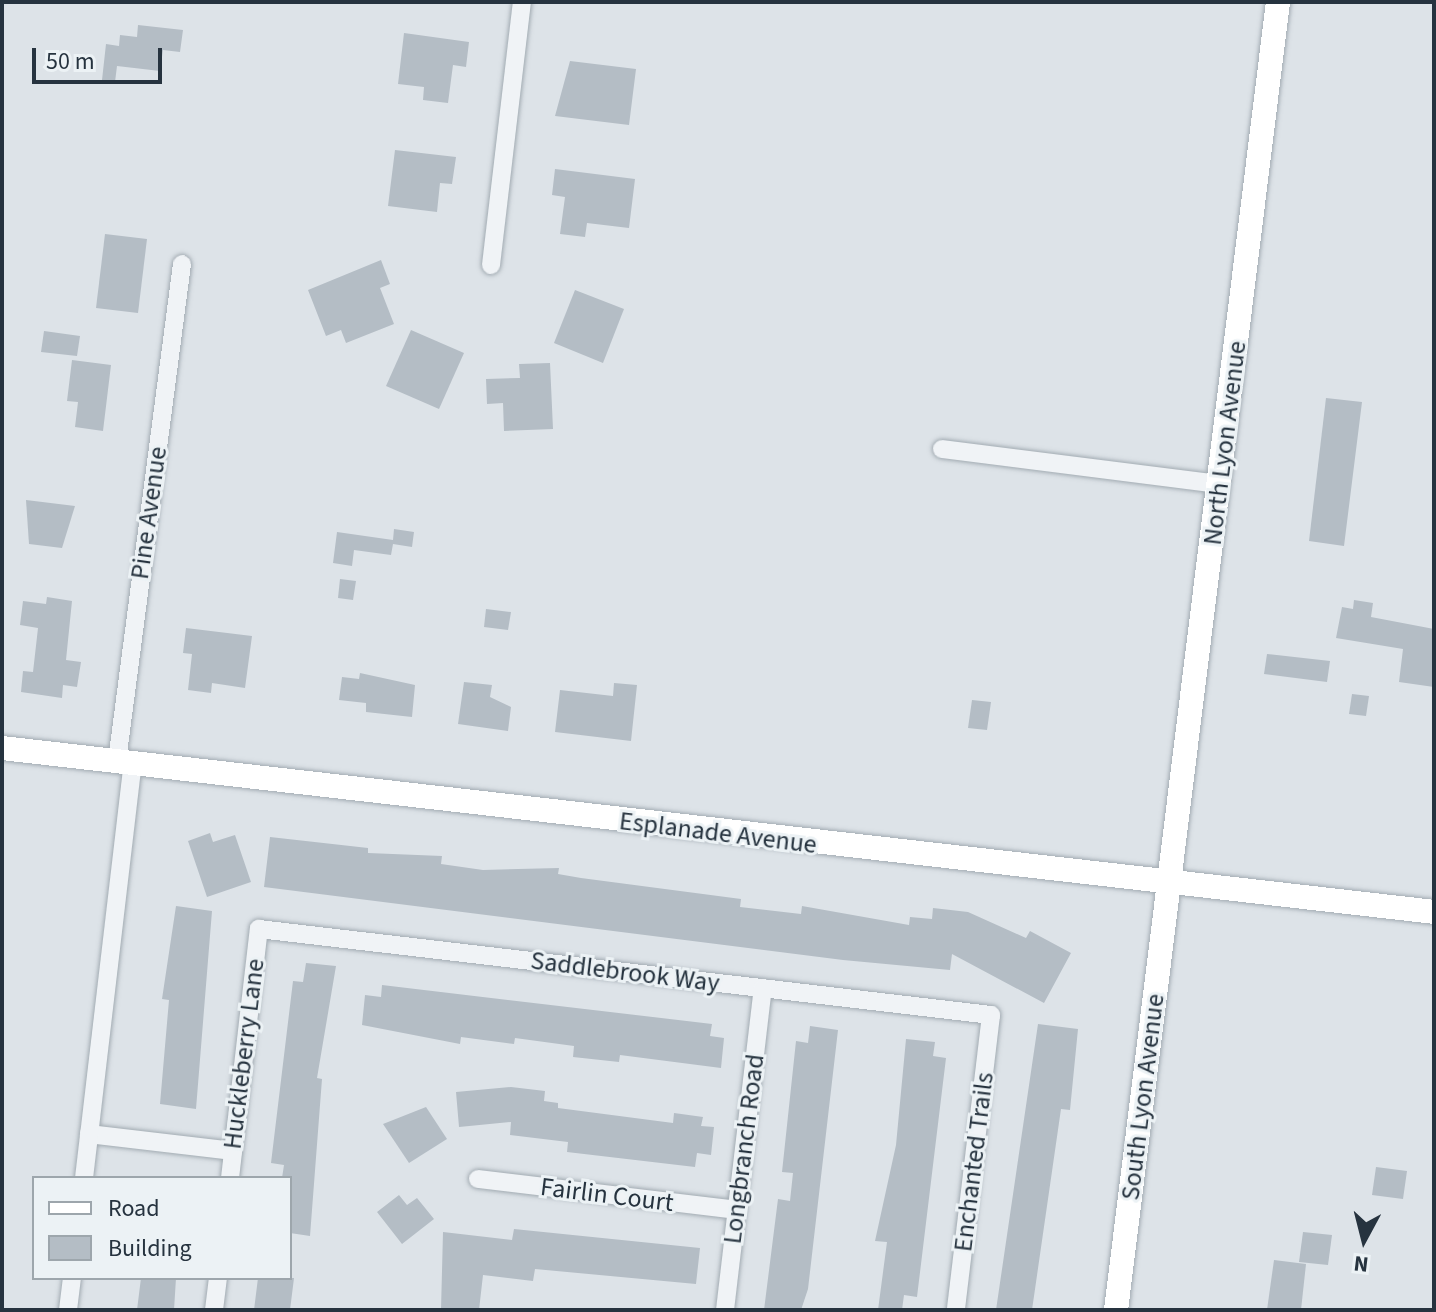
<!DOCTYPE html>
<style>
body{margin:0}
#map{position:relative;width:1436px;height:1312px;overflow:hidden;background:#dde3e8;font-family:"Source Sans 3",sans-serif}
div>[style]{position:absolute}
.building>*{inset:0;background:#b4bdc5}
.roads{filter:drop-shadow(0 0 2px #a2abb2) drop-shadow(0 0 2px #a2abb2)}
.street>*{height:18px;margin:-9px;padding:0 9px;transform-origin:9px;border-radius:9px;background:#f0f3f6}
.secondary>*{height:24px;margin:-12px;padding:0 12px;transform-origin:12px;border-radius:12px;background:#fff}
span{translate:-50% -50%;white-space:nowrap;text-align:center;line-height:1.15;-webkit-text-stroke:6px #ecf2f5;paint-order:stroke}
.street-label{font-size:26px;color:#26333f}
.frame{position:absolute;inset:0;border:4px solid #26333f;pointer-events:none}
.legend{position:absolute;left:32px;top:1176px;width:260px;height:104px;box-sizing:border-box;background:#ecf2f5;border:2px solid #9da6ac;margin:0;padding:10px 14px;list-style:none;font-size:24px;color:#26333f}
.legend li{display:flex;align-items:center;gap:16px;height:40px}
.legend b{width:40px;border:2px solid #9da6ac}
.north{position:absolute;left:1324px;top:1200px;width:80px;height:80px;-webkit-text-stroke:6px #ecf2f5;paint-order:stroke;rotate:187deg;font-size:22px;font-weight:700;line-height:32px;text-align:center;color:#26333f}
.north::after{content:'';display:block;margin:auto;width:28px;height:36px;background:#26333f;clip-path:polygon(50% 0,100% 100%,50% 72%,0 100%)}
.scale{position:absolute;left:32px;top:48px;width:130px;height:36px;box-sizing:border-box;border:4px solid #26333f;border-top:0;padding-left:10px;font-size:24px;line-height:28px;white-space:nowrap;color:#26333f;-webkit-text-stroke:6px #ecf2f5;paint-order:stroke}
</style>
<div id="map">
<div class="building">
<div style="clip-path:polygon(138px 25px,183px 30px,180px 52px,163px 50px,160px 71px,117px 66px,115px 82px,102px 80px,106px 44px,119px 46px,120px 35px,137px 37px)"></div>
<div style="clip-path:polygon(404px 33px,469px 42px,466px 67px,453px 65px,448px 103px,423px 100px,424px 87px,398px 84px)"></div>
<div style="clip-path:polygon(570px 61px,636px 69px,629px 125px,555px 116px)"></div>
<div style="clip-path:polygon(395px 150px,456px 157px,452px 184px,440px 183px,437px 212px,388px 206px)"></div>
<div style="clip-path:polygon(555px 169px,635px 179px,629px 228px,587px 223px,585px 237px,560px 234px,565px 197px,552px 195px)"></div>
<div style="clip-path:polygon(105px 234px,147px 239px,138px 313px,96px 308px)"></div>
<div style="clip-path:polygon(381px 260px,390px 284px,380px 288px,394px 324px,346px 343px,341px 330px,326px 336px,308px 290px)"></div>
<div style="clip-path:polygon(575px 290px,624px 309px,603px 363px,554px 343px)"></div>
<div style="clip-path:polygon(411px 330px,464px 353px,439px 409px,386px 386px)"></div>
<div style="clip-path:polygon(44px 331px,80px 336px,77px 356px,41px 352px)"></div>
<div style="clip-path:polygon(72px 360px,111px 365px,103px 431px,75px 427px,78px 402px,67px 401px)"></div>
<div style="clip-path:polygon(550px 363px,553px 429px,504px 431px,503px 403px,487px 404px,486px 379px,520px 378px,519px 364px)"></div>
<div style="clip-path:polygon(1326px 398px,1362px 402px,1344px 546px,1309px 541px)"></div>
<div style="clip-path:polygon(26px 500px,75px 506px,62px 548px,29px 544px)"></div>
<div style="clip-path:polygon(394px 529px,414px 532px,412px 547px,393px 544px,391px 555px,354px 550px,352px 566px,333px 563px,337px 532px,393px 540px)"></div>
<div style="clip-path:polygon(340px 579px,356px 581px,353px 600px,338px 598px)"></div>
<div style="clip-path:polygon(47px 597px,72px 601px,66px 660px,81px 662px,77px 687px,63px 685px,62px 698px,21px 692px,23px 671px,33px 672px,38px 628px,20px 625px,23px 601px,46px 604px)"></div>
<div style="clip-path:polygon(1354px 600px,1373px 603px,1371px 617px,1434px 629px,1434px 687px,1399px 682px,1403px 649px,1336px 638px,1342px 607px,1353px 609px)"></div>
<div style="clip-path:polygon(486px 609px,511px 612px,508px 630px,484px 627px)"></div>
<div style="clip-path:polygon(186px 628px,252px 636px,245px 688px,212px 683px,211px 693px,188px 690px,192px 654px,183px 653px)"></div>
<div style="clip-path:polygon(1267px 654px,1330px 661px,1327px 682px,1264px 674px)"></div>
<div style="clip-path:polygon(360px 673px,415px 685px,412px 717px,366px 712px,366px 703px,339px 700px,342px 677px,359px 679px)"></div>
<div style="clip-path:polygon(464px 682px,492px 685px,490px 697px,511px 707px,508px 731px,458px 724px)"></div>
<div style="clip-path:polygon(614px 683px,637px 685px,631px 741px,555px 732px,560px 690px,613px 696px)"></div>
<div style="clip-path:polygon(1352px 694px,1369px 696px,1366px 716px,1349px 714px)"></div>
<div style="clip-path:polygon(972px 700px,991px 702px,987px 730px,968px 728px)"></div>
<div style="clip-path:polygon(210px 833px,213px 842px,235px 835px,251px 882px,207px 897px,188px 841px)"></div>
<div style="clip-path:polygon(270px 837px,368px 848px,368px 853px,442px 856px,441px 864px,483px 870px,559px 868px,558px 874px,581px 878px,741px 899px,740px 907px,801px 914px,802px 906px,909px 925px,910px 917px,932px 919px,933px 908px,968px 912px,1026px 938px,1030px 931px,1071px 953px,1044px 1003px,952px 954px,950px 970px,843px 960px,264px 887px)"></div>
<div style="clip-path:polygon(176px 906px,212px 911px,196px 1109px,160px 1104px,169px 1000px,162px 999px)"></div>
<div style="clip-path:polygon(306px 963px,336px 966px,317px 1078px,322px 1079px,310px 1236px,290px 1233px,290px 1178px,282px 1178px,284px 1165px,271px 1163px,293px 981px,303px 982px)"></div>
<div style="clip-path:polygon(382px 985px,712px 1024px,710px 1036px,724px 1038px,721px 1068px,620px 1055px,619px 1062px,573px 1057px,574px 1046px,515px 1038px,514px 1044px,461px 1037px,460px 1044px,362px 1025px,365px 995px,381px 997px)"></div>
<div style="clip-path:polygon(1038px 1024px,1078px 1029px,1070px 1110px,1061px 1109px,1032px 1310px,996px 1310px)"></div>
<div style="clip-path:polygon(810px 1026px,838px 1030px,808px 1289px,801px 1310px,764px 1310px,778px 1199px,790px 1201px,793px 1173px,782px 1172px,796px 1041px,808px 1043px)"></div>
<div style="clip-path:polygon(906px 1039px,935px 1042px,933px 1056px,946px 1058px,917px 1297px,904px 1295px,902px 1310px,878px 1310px,887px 1242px,875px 1241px,896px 1145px)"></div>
<div style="clip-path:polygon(511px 1087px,545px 1091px,544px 1101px,558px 1103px,558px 1108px,673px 1123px,674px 1113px,703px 1117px,701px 1126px,714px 1127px,711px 1155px,697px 1153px,695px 1167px,567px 1152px,568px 1142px,510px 1135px,511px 1122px,459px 1127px,456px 1092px)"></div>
<div style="clip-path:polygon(426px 1107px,447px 1139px,409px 1163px,383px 1124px)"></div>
<div style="clip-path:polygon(1376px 1167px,1407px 1171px,1403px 1199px,1372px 1195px)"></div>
<div style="clip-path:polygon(399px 1195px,407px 1205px,417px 1198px,434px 1219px,402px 1244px,377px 1212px)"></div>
<div style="clip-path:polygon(514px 1229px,700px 1248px,696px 1284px,535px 1269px,533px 1281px,483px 1275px,479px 1310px,441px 1310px,443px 1232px,512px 1240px)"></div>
<div style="clip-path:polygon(1303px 1232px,1332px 1235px,1328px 1265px,1299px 1262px)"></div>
<div style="clip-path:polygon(1274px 1260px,1306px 1264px,1301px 1310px,1267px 1310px)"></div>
<div style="clip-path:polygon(141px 1278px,176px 1278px,174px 1310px,137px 1310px)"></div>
<div style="clip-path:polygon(258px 1278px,294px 1278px,290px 1310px,254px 1310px)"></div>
</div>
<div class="roads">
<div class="street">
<div style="left:491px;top:265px;width:265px;rotate:-83.3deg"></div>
<div style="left:942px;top:449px;width:280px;rotate:7.2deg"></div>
<div style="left:117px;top:761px;width:501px;rotate:-82.55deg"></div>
<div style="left:89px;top:1134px;width:145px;rotate:6.7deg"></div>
<div style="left:84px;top:1178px;width:417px;rotate:-83.3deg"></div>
<div style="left:230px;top:1178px;width:251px;rotate:-83.4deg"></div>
<div style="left:259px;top:929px;width:737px;rotate:6.7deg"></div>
<div style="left:991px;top:1015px;width:297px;rotate:96.8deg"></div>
<div style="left:478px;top:1179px;width:261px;rotate:6.8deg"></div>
<div style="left:68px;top:1310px;width:32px;rotate:-83deg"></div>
<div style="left:214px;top:1310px;width:32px;rotate:-83deg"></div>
<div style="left:725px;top:1310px;width:324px;rotate:-83.3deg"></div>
</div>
<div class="secondary">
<div style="left:2px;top:748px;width:1441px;rotate:6.53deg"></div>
<div style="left:1116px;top:1310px;width:1318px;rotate:-82.94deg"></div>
</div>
</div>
<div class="street-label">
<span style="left:1225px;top:443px;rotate:-83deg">North Lyon Avenue</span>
<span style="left:149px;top:513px;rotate:-82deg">Pine Avenue</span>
<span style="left:718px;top:833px;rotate:7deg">Esplanade Avenue</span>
<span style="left:625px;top:972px;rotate:7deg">Saddlebrook Way</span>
<span style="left:244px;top:1054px;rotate:-83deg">Huckleberry Lane</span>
<span style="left:1143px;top:1097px;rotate:-83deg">South Lyon Avenue</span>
<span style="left:744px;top:1149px;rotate:-83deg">Longbranch Road</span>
<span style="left:974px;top:1162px;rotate:-83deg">Enchanted Trails</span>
<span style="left:607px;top:1195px;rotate:7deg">Fairlin Court</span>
</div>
<div class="frame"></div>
<ul class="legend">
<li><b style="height:10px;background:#fff"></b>Road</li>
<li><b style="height:22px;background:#b4bdc5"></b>Building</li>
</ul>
<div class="north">N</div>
<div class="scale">50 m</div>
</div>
